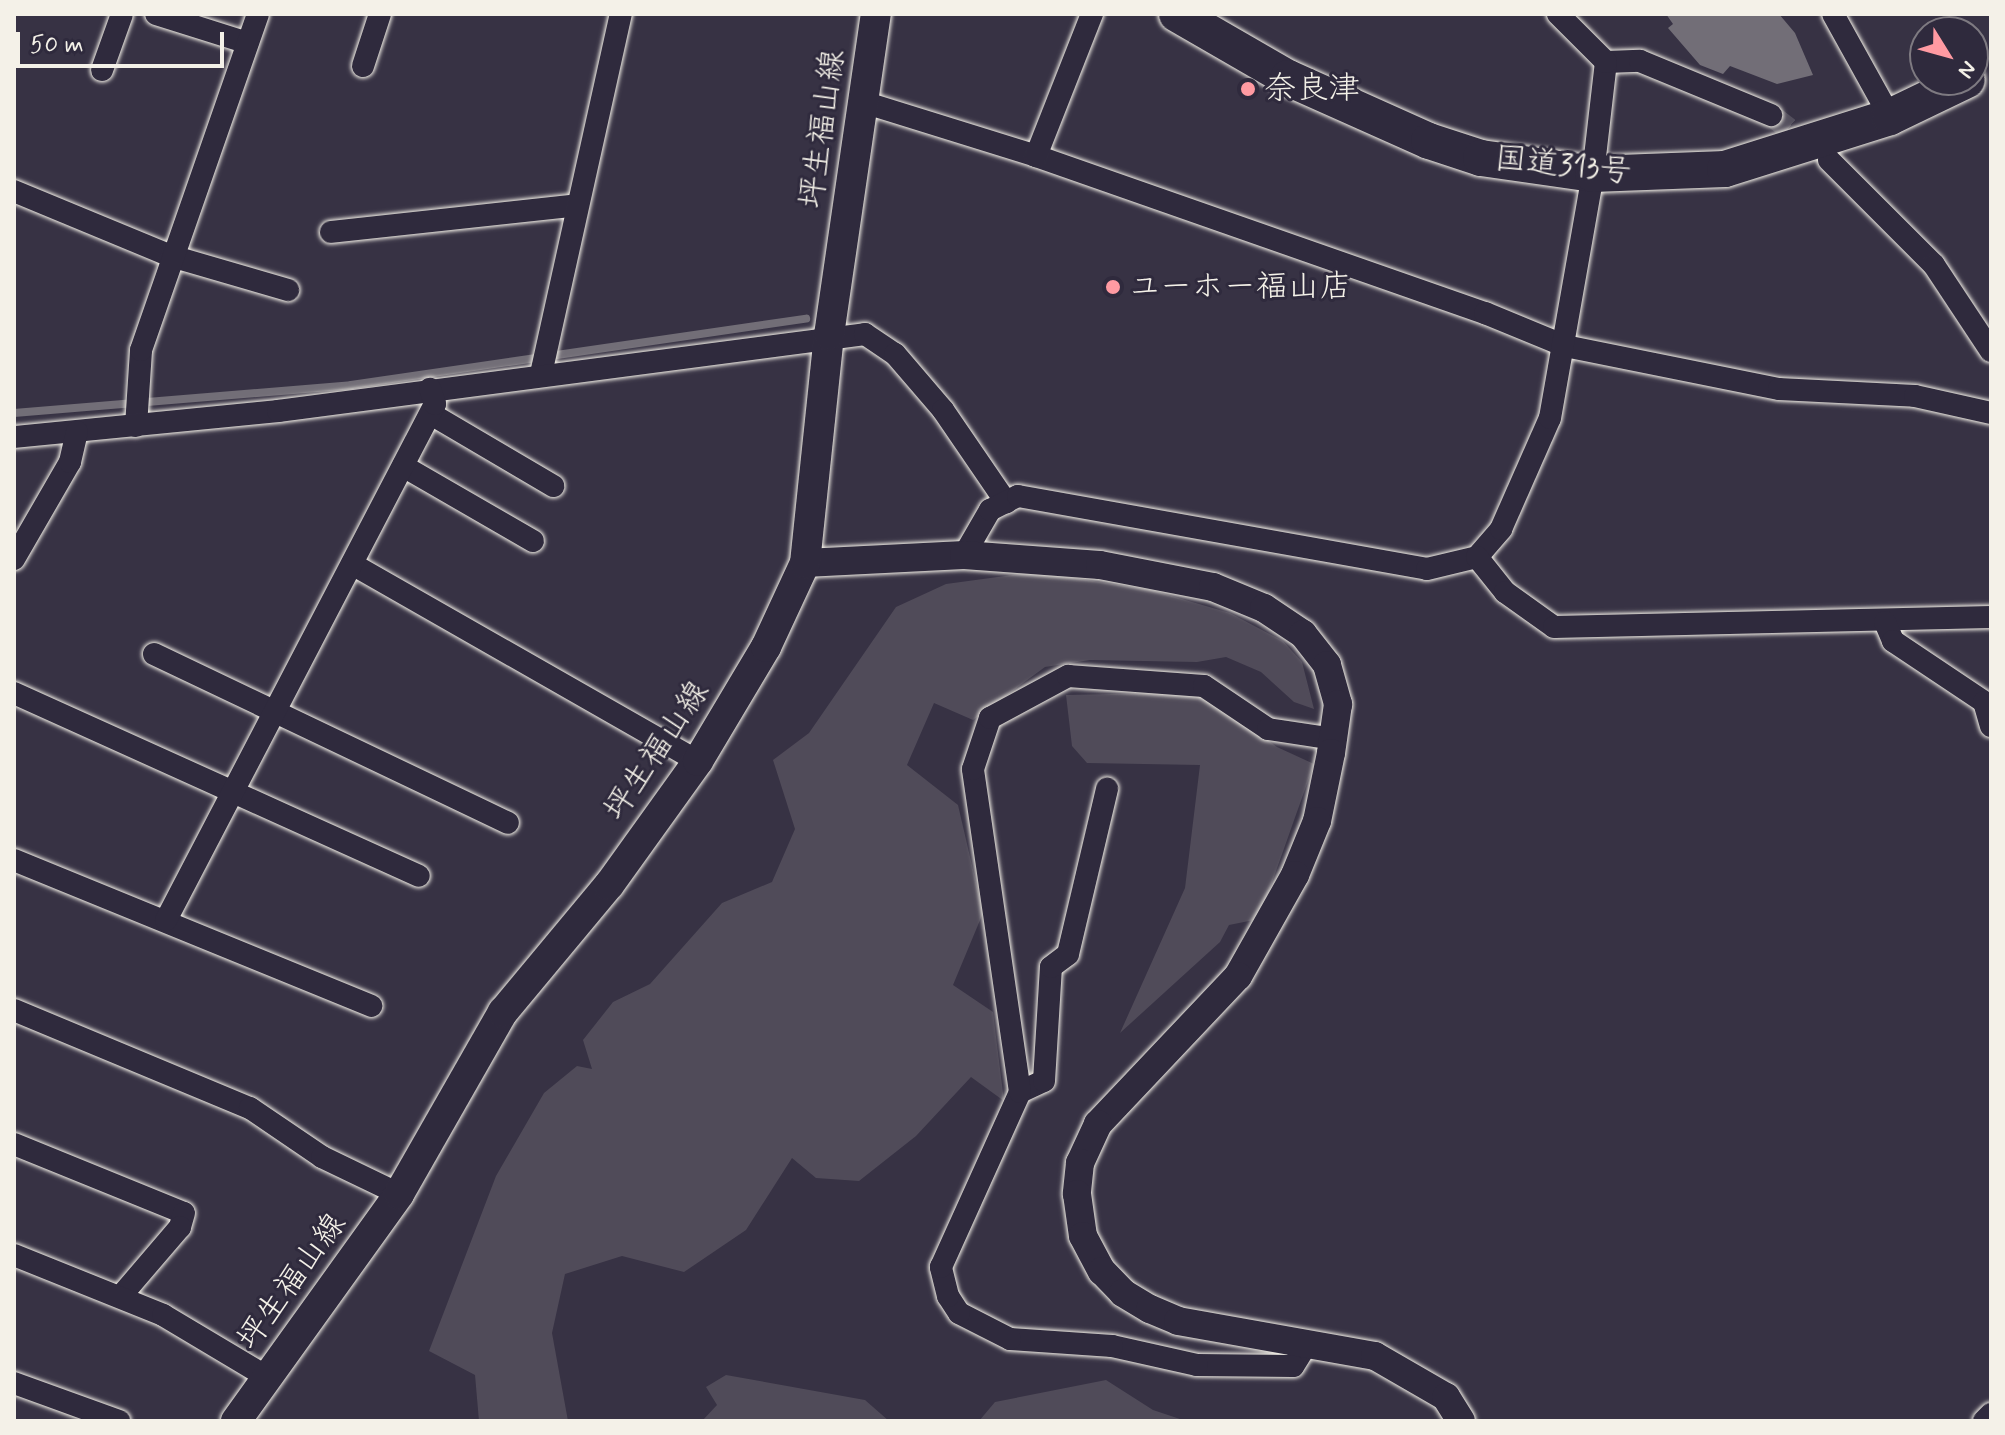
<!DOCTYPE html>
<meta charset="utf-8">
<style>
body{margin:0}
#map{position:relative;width:2005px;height:1435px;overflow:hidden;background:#373244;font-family:Mynerve,"Klee One",sans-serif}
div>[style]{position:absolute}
.green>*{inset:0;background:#504b59}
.water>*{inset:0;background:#726e77}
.stream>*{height:8px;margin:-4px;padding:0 4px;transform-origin:4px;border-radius:4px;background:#726e77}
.minor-tunnel>*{height:22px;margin-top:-11px;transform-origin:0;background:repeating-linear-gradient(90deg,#534f5d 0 22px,transparent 0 33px)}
.roads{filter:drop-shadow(0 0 2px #f4f1e8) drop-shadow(0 0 2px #f4f1e8)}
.minor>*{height:22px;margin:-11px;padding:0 11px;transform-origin:11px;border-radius:11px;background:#2f2a3d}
.tertiary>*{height:28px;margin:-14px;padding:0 14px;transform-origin:14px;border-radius:14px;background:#2f2a3d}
.secondary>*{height:30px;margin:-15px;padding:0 15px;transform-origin:15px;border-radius:15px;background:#2f2a3d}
.trunk>*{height:36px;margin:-18px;padding:0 18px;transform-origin:18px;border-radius:18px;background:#2f2a3d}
.dots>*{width:22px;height:22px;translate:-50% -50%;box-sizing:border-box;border:4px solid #2f2a3d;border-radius:50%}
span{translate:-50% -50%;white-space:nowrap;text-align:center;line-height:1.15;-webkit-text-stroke:6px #2f2a3d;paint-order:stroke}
.poi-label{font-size:32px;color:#f4f1e8}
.left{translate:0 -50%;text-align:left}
.street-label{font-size:32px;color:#f4f1e8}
.frame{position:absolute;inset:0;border:16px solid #f4f1e8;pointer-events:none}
.north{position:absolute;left:1909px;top:16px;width:80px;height:80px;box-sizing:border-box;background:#2f2a3d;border:2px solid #7e7a81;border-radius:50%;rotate:127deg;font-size:22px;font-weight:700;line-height:32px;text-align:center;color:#f4f1e8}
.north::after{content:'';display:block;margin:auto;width:28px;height:36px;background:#ff9aa2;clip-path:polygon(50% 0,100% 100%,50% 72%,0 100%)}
.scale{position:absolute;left:16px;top:32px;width:208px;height:36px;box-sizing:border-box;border:4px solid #f4f1e8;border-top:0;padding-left:10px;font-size:24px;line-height:28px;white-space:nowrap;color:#f4f1e8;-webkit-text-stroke:6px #2f2a3d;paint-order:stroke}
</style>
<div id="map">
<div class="green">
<div style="clip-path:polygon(1034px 572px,1151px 590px,1230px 613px,1283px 641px,1302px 662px,1314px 709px,1294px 702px,1261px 672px,1226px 657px,1197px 662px,1090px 660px,1045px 667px,973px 720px,934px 703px,907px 765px,958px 805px,983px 913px,953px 985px,993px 1012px,1004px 1101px,971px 1077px,916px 1136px,859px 1181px,816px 1178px,792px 1158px,746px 1230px,684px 1272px,622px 1256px,565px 1274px,552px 1333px,568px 1421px,479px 1421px,475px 1375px,429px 1351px,496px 1176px,544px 1093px,577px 1066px,592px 1069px,583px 1040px,613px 1002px,650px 984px,722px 903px,772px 882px,795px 829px,773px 760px,809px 733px,896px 607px,946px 584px)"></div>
<div style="clip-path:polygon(1203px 692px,1277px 747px,1314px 764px,1259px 919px,1229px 925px,1220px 942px,1120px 1033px,1185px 888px,1200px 765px,1087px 763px,1072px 746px,1066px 695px)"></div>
<div style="clip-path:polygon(726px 1375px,865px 1400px,889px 1421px,702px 1421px,717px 1405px,706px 1387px)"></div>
<div style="clip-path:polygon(1106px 1380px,1153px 1410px,1186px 1421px,979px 1421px,995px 1402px)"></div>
</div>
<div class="water">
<div style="clip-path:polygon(1666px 14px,1779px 14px,1795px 33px,1813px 75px,1777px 84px,1730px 66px,1723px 74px,1700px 65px,1668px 28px,1673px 24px)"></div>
</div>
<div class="stream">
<div style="left:14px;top:413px;width:338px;rotate:-4.7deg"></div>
<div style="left:351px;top:385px;width:460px;rotate:-8.3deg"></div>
</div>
<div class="minor-tunnel">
<div style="left:1771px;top:115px;width:51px;rotate:37.8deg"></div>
</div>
<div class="roads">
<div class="minor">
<div style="left:156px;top:14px;width:96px;rotate:17.5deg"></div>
<div style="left:1833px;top:14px;width:118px;rotate:61deg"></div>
<div style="left:1606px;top:62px;width:34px;rotate:-2deg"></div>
<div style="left:1640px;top:61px;width:142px;rotate:22.4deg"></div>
<div style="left:363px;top:66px;width:55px;rotate:-71.9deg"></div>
<div style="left:102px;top:70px;width:59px;rotate:-70.3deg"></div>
<div style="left:863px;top:102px;width:181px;rotate:17.3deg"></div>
<div style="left:1036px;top:156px;width:476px;rotate:19.3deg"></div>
<div style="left:1485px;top:313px;width:87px;rotate:22.4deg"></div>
<div style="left:1565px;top:346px;width:218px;rotate:11.4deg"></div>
<div style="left:1779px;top:389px;width:136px;rotate:2.9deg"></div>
<div style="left:1915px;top:396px;width:78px;rotate:12.6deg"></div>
<div style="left:1036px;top:156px;width:153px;rotate:-68.5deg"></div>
<div style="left:1829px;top:160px;width:148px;rotate:45deg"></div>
<div style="left:1934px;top:265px;width:103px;rotate:56.5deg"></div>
<div style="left:14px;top:191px;width:170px;rotate:22.5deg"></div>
<div style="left:171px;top:256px;width:122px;rotate:16.2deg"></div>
<div style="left:331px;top:232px;width:248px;rotate:-6.2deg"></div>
<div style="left:541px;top:374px;width:369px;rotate:-77.5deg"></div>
<div style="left:431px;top:414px;width:142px;rotate:30.5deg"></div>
<div style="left:136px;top:426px;width:76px;rotate:-86.2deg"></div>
<div style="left:141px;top:350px;width:356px;rotate:-70.8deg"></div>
<div style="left:14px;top:437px;width:265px;rotate:-5.6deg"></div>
<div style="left:278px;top:411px;width:592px;rotate:-7.47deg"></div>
<div style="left:865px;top:334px;width:36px;rotate:34deg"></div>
<div style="left:895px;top:354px;width:74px;rotate:49.4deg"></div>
<div style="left:943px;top:410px;width:112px;rotate:55.6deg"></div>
<div style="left:403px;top:466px;width:150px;rotate:30deg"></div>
<div style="left:964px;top:555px;width:52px;rotate:-60deg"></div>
<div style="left:990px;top:510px;width:31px;rotate:-27deg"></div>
<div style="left:1018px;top:496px;width:415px;rotate:10.1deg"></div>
<div style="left:1427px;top:569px;width:51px;rotate:-13.5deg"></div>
<div style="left:1477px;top:557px;width:37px;rotate:-49deg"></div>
<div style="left:1501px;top:529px;width:121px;rotate:-66.2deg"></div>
<div style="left:1550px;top:418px;width:248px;rotate:-80deg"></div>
<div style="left:1593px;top:174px;width:113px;rotate:-83.4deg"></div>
<div style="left:1606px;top:62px;width:68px;rotate:-135deg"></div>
<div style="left:1477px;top:557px;width:45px;rotate:51.3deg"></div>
<div style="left:1505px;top:592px;width:60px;rotate:35.5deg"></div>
<div style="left:1554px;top:627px;width:437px;rotate:-1.3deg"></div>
<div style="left:14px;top:559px;width:112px;rotate:-60deg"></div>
<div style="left:70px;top:462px;width:31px;rotate:-77deg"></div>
<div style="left:352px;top:564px;width:398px;rotate:29.7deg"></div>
<div style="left:1885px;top:622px;width:21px;rotate:67deg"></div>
<div style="left:1893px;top:641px;width:110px;rotate:33.8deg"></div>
<div style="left:1984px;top:702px;width:25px;rotate:74deg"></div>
<div style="left:154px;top:654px;width:392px;rotate:25.5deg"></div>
<div style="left:14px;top:693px;width:444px;rotate:24.3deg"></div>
<div style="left:14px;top:860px;width:386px;rotate:22.2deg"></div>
<div style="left:166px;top:920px;width:582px;rotate:-62.47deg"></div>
<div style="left:435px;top:404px;width:16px;rotate:-108deg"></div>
<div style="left:14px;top:1010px;width:256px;rotate:22.6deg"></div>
<div style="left:250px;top:1108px;width:87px;rotate:34.2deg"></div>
<div style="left:322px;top:1157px;width:85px;rotate:25.7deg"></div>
<div style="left:1020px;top:1092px;width:26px;rotate:-25deg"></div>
<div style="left:1044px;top:1081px;width:114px;rotate:-86.5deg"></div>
<div style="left:1051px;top:967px;width:21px;rotate:-37deg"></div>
<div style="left:1068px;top:954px;width:170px;rotate:-76.7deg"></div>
<div style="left:14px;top:1144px;width:183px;rotate:22.1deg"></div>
<div style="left:184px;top:1213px;width:15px;rotate:106deg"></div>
<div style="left:180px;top:1227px;width:92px;rotate:130.6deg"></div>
<div style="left:14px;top:1255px;width:161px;rotate:21.9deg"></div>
<div style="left:163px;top:1315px;width:121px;rotate:30.8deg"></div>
<div style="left:1307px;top:1344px;width:26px;rotate:122deg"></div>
<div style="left:1293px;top:1366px;width:96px;rotate:-179.4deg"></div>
<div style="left:1197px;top:1365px;width:87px;rotate:-167.4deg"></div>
<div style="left:1112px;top:1346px;width:102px;rotate:-176.1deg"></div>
<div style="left:1010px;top:1339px;width:57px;rotate:-153deg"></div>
<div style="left:959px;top:1313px;width:20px;rotate:-123deg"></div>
<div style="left:948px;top:1296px;width:30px;rotate:-104deg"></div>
<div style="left:941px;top:1267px;width:192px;rotate:-65.7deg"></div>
<div style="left:1020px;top:1092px;width:326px;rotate:-98.3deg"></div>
<div style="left:973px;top:769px;width:54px;rotate:-71.6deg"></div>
<div style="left:990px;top:718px;width:89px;rotate:-28.3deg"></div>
<div style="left:1068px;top:676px;width:136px;rotate:4.2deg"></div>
<div style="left:1204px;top:686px;width:77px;rotate:33.9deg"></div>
<div style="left:1268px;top:729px;width:66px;rotate:8.7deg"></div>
<div style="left:14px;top:1383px;width:112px;rotate:19.9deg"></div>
<div style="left:1984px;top:1421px;width:10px;rotate:-45deg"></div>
</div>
<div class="tertiary">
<div style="left:805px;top:563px;width:159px;rotate:-2.9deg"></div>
<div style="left:964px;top:555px;width:136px;rotate:4.2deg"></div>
<div style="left:1100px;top:565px;width:115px;rotate:11deg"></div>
<div style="left:1213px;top:587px;width:55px;rotate:22.4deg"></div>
<div style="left:1264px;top:608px;width:47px;rotate:33.7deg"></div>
<div style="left:1303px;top:634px;width:39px;rotate:52deg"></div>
<div style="left:1327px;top:665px;width:41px;rotate:74.2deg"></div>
<div style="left:1338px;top:704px;width:49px;rotate:98.1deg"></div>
<div style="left:1331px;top:753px;width:69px;rotate:101.6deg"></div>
<div style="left:1317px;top:821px;width:58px;rotate:112.2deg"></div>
<div style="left:1295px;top:875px;width:116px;rotate:119.4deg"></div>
<div style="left:1238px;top:976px;width:204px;rotate:133.4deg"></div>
<div style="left:1098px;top:1124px;width:43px;rotate:114.8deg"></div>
<div style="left:1080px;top:1163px;width:31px;rotate:96deg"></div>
<div style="left:1077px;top:1194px;width:42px;rotate:81.9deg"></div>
<div style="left:1083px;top:1236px;width:40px;rotate:62deg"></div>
<div style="left:1102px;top:1271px;width:30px;rotate:46deg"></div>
<div style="left:1123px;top:1293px;width:31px;rotate:31deg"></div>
<div style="left:1150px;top:1309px;width:30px;rotate:23deg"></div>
<div style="left:1178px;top:1321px;width:200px;rotate:10.1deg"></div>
<div style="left:1375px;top:1356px;width:82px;rotate:30deg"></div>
<div style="left:1446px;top:1397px;width:28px;rotate:58deg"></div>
</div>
<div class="secondary">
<div style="left:236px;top:1421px;width:279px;rotate:-54.3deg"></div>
<div style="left:399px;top:1194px;width:210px;rotate:-60.3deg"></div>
<div style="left:503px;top:1012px;width:165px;rotate:-50.2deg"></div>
<div style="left:609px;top:885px;width:153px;rotate:-54.3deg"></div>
<div style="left:698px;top:761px;width:133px;rotate:-59.2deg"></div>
<div style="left:766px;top:647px;width:93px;rotate:-65.1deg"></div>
<div style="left:805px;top:563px;width:229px;rotate:-84deg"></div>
<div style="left:829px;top:335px;width:324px;rotate:-81.7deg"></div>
</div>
<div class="trunk">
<div style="left:1177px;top:14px;width:128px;rotate:30deg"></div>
<div style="left:1288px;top:78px;width:154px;rotate:24.1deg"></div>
<div style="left:1429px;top:141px;width:55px;rotate:18.1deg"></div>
<div style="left:1481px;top:158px;width:113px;rotate:8.1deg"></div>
<div style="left:1593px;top:174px;width:132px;rotate:-2.2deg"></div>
<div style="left:1725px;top:169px;width:173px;rotate:-17.5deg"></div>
<div style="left:1890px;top:117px;width:85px;rotate:-25.7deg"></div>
</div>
</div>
<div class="dots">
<div style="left:1248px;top:89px;background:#ff9aa2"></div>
<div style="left:1113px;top:287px;background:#ff9aa2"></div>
</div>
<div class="poi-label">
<span class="left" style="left:1264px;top:89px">奈良津</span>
<span class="left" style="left:1129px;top:287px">ユーホー福山店</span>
</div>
<div class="street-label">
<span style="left:823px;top:129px;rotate:-82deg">坪生福山線</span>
<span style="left:1563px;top:166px;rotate:6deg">国道313号</span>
<span style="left:657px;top:751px;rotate:-56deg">坪生福山線</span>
<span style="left:292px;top:1282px;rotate:-54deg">坪生福山線</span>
</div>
<div class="frame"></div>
<div class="north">N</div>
<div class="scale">50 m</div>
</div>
